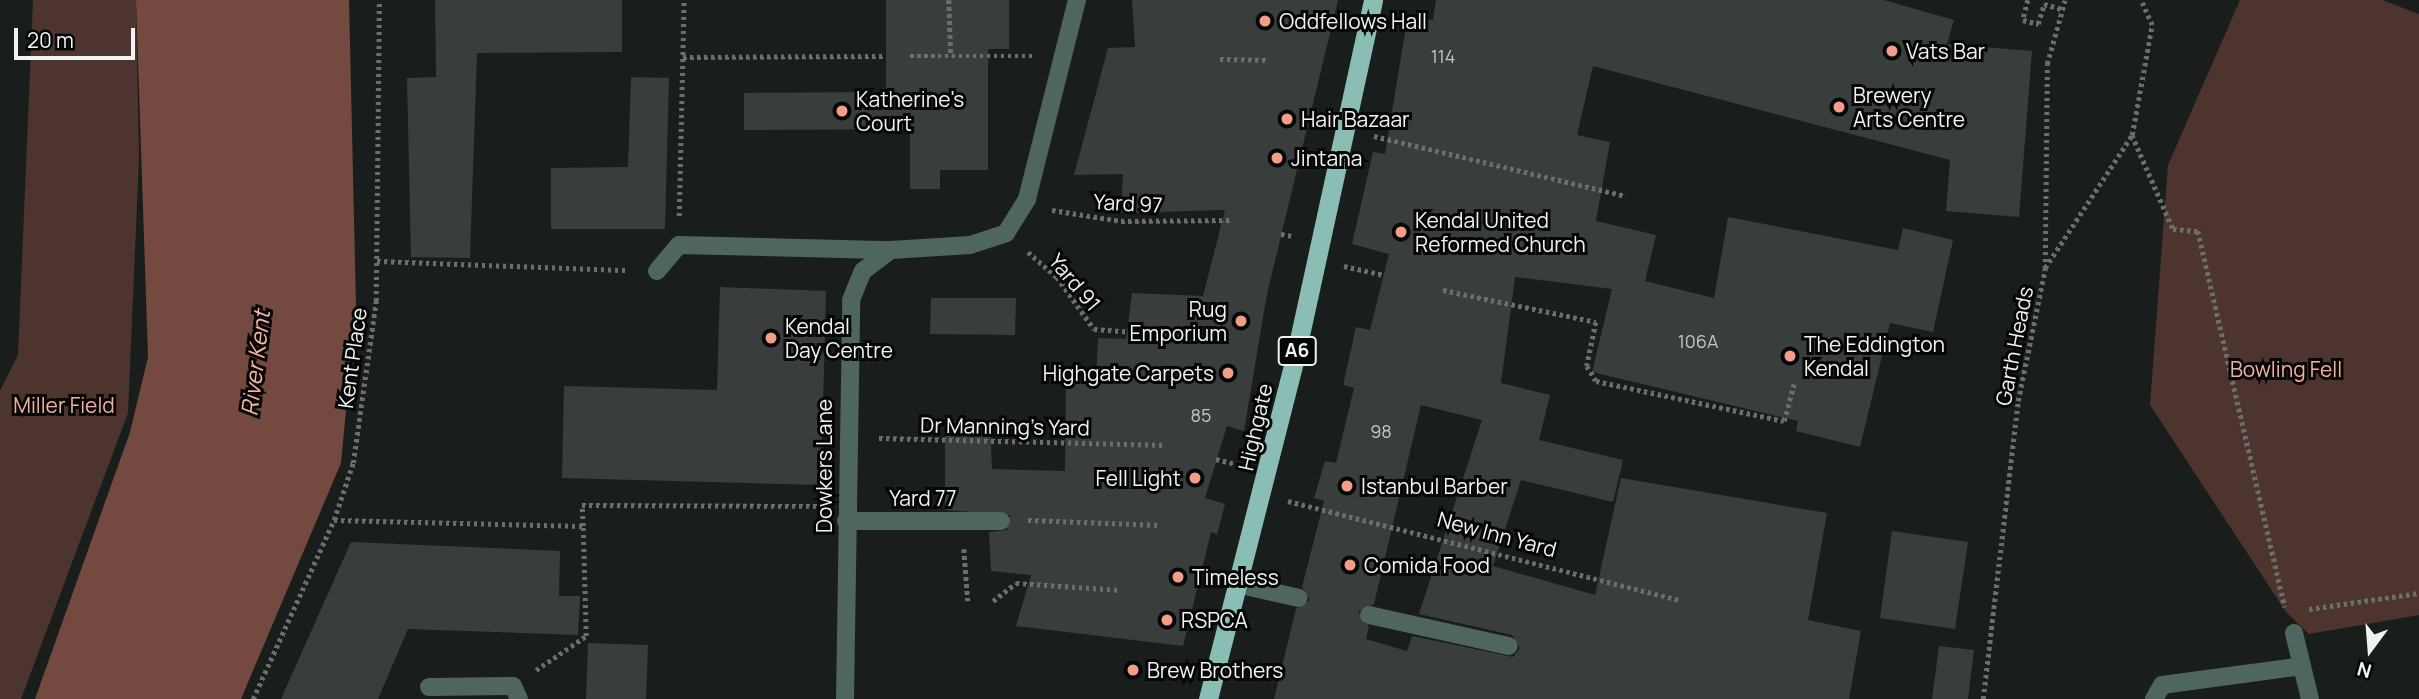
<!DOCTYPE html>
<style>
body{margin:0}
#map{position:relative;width:2419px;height:699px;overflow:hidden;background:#191d1c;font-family:Manrope,sans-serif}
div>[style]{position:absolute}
.green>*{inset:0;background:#4e342e}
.water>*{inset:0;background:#74493f}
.building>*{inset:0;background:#393e3d}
.path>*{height:4.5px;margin-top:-2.25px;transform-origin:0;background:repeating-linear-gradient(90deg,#6b6e6d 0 3.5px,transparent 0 7px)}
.service>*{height:18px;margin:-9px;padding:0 9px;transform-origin:9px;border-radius:9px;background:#4f6560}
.minor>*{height:18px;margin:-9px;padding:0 9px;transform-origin:9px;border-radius:9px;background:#4f6560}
.trunk>*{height:19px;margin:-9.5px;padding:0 9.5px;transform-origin:9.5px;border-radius:9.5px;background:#8abeb4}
.dots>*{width:19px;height:19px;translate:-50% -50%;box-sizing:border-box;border:4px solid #050707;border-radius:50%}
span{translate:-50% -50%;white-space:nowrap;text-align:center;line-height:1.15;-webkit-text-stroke:6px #050707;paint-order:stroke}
.number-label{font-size:18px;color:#c2c6c5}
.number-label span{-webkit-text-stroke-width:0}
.shield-label span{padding:2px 5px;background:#050707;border:2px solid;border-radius:5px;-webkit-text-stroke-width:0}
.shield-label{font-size:19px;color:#f0f3f2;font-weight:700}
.poi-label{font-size:21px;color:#f0f3f2}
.left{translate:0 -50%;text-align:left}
.right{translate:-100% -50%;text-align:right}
.street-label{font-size:21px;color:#f0f3f2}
.park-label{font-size:21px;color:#f7ae9c}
.water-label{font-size:23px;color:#fdb3a1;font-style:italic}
.north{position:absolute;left:2335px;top:615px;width:70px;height:70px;-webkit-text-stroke:5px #050707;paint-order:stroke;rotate:196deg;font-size:19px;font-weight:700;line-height:28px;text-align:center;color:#f0f3f2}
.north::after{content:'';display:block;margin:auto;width:24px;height:32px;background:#f0f3f2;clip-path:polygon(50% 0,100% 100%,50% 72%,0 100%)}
.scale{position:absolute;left:14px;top:28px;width:121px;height:32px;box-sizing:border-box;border:4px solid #f0f3f2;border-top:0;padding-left:9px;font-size:21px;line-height:24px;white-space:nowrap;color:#f0f3f2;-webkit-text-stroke:5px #050707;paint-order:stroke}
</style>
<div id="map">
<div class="green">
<div style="clip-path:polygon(33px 0,136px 0,139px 159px,128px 413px,21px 699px,0 699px,0 391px,18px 355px)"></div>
<div style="clip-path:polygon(2240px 0,2382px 0,2419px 14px,2419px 615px,2309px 634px,2286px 612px,2150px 405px,2168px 165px)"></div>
</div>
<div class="water">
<div style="clip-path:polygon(136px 0,349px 0,356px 305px,341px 463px,241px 699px,35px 699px,130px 432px,148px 357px)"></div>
</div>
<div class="building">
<div style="clip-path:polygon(435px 0,622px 0,622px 52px,477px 53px,470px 258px,411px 257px,407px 78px,436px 77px)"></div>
<div style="clip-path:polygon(886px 0,1009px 0,1009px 49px,988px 49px,988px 170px,940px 170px,940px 189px,910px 189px,910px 129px,744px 130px,744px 93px,886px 92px)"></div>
<div style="clip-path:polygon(1132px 0,1338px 0,1267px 294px,1244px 431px,1227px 426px,1205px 498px,1225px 504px,1217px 534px,1211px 532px,1183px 646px,1016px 626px,1031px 575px,991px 571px,989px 532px,1007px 530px,1010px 515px,945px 510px,945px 422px,990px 419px,992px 469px,1065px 471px,1066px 381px,1096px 382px,1098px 338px,1126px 339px,1132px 293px,1203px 296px,1225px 210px,1121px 213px,1123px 174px,1074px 175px,1108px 48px,1135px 47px)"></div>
<div style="clip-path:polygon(evenodd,1436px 0,1884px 0,1954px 20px,1947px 44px,2032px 51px,2019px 217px,1946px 211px,1950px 160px,1593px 66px,1577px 135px,1610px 142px,1596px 221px,1656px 235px,1645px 281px,1714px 298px,1728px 217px,1898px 250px,1903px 228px,1953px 240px,1933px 332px,1890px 323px,1860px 447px,1796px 431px,1798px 421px,1592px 372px,1612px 289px,1515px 277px,1501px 383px,1550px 395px,1539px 440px,1623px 460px,1613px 502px,1521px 480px,1493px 566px,1595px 595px,1621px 478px,1827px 513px,1808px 620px,1861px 631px,1849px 699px,1274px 699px,1296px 609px,1310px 600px,1302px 587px,1324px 501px,1314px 498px,1325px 461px,1336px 463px,1354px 388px,1343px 385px,1356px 327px,1370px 330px,1389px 254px,1352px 244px,1373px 152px,1385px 154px,1408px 15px,1433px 20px,1436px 0,1421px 405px,1482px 420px,1419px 614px,1512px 635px,1520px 648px,1513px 657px,1412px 636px,1407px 651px,1366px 639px,1369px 627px,1358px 612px,1374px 604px,1421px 405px)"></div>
<div style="clip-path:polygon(631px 77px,669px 78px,665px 229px,551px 229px,551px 168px,628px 167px)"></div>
<div style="clip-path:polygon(720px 287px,826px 291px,821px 485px,562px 478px,564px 386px,717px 390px)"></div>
<div style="clip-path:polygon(931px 298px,1016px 298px,1015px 335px,930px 334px)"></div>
<div style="clip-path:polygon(1892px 531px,1968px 542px,1955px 629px,1880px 618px)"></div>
<div style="clip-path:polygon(351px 542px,560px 551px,559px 596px,580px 596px,578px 635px,408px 629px,378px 699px,281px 699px)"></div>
<div style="clip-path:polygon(588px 643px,648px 645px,646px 699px,586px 699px)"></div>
<div style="clip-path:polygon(1939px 646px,1974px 650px,1968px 699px,1932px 699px)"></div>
</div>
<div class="path">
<div style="left:949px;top:0;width:56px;rotate:88deg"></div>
<div style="left:2028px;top:0;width:21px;rotate:104deg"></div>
<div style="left:2023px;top:20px;width:16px;rotate:15deg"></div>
<div style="left:2038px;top:24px;width:21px;rotate:-73deg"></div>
<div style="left:2044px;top:4px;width:19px;rotate:16deg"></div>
<div style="left:910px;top:56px;width:124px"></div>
<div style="left:683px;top:57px;width:203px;rotate:-0.3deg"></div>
<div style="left:1220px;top:59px;width:49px;rotate:1.2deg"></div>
<div style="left:2132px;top:135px;width:103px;rotate:66.4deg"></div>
<div style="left:2173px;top:229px;width:25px;rotate:5deg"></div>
<div style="left:2198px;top:231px;width:386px;rotate:77deg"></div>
<div style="left:1374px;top:136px;width:259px;rotate:13.4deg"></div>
<div style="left:1052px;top:210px;width:70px;rotate:9.1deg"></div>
<div style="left:1121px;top:221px;width:110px;rotate:-0.5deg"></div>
<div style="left:679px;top:216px;width:216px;rotate:-88.7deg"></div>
<div style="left:1281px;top:234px;width:11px;rotate:10deg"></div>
<div style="left:1028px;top:252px;width:38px;rotate:41deg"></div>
<div style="left:1057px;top:277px;width:64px;rotate:54.6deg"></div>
<div style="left:1094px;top:329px;width:117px;rotate:4.4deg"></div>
<div style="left:377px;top:261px;width:251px;rotate:2.1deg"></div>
<div style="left:1344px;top:266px;width:41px;rotate:12.7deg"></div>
<div style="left:2045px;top:268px;width:159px;rotate:-56.8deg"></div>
<div style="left:2132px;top:135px;width:112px;rotate:-79.7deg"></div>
<div style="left:2152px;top:25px;width:27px;rotate:-114deg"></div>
<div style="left:1443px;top:290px;width:156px;rotate:11.8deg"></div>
<div style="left:1596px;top:322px;width:45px;rotate:101.6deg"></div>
<div style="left:1587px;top:366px;width:17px;rotate:59deg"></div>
<div style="left:1596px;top:381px;width:192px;rotate:12deg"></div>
<div style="left:1784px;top:421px;width:38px;rotate:-75deg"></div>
<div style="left:879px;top:438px;width:286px;rotate:1.4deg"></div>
<div style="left:1216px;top:459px;width:21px;rotate:14deg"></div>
<div style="left:1288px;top:501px;width:404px;rotate:14.2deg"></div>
<div style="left:334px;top:520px;width:249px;rotate:1.4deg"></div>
<div style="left:583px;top:526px;width:21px;rotate:-93deg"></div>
<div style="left:582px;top:505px;width:237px;rotate:0.2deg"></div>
<div style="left:1028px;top:520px;width:131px;rotate:2.2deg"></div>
<div style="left:964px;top:549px;width:52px;rotate:85.6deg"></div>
<div style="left:993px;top:601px;width:29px;rotate:-38deg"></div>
<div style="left:1016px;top:583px;width:105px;rotate:3.8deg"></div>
<div style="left:2309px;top:609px;width:111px;rotate:-8.3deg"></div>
<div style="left:536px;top:670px;width:60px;rotate:-34.2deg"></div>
<div style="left:586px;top:636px;width:110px;rotate:-91.6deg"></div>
<div style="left:253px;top:699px;width:196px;rotate:-65.7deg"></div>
<div style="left:334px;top:520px;width:60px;rotate:-71.6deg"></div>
<div style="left:353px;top:463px;width:164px;rotate:-81.9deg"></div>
<div style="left:376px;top:301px;width:301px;rotate:-89.4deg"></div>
<div style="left:1983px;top:699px;width:300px;rotate:-83.3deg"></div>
<div style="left:2018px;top:401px;width:135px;rotate:-78.4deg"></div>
<div style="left:2045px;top:269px;width:205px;rotate:-89.4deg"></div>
<div style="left:2047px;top:64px;width:66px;rotate:-74.3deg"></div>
</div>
<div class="service">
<div style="left:657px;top:271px;width:34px;rotate:-50deg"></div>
<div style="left:679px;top:245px;width:212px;rotate:1.4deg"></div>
<div style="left:846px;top:521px;width:155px"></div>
<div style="left:1241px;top:585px;width:59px;rotate:12.6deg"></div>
<div style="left:1369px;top:615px;width:143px;rotate:12.5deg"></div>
</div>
<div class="minor">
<div style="left:2294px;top:633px;width:68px;rotate:76.4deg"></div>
<div style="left:429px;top:687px;width:84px;rotate:-0.7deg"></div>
<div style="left:513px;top:686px;width:14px;rotate:65deg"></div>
<div style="left:845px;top:699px;width:399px;rotate:-89.1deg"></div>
<div style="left:851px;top:300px;width:31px;rotate:-68deg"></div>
<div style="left:863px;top:271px;width:35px;rotate:-37deg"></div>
<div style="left:891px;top:250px;width:79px;rotate:-3.6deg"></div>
<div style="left:970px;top:245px;width:38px;rotate:-18deg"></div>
<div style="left:1006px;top:233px;width:40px;rotate:-58deg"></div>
<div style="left:1027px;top:199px;width:205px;rotate:-75.9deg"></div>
<div style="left:2154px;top:699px;width:16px;rotate:-60deg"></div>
<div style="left:2162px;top:685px;width:141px;rotate:-7.7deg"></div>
</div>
<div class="trunk">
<div style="left:1208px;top:699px;width:352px;rotate:-75.7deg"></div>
<div style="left:1295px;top:358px;width:366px;rotate:-77.7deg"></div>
</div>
<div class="dots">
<div style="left:1265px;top:21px;background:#f49e89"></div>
<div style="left:1892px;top:51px;background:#f49e89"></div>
<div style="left:1839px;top:107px;background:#f49e89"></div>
<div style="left:842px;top:111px;background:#f49e89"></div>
<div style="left:1287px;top:119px;background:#f49e89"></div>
<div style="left:1277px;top:158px;background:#f49e89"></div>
<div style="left:1401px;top:232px;background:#f49e89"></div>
<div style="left:1241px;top:321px;background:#f49e89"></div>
<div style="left:771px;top:338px;background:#f49e89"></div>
<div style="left:1790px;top:356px;background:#f49e89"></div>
<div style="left:1228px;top:373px;background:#f49e89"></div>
<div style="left:1195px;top:478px;background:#f49e89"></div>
<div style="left:1347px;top:486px;background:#f49e89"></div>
<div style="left:1350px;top:565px;background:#f49e89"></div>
<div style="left:1178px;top:577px;background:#f49e89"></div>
<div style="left:1167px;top:620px;background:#f49e89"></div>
<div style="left:1133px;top:670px;background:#f49e89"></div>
</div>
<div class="number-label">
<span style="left:1443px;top:56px">114</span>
<span style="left:1698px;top:341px">106A</span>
<span style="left:1201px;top:415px">85</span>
<span style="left:1381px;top:431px">98</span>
</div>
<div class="shield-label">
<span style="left:1297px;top:351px">A6</span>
</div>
<div class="poi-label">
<span class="left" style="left:1279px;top:21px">Oddfellows Hall</span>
<span class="left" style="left:1906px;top:51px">Vats Bar</span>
<span class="left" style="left:1853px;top:107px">Brewery<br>Arts Centre</span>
<span class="left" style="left:856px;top:111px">Katherine's<br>Court</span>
<span class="left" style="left:1301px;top:119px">Hair Bazaar</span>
<span class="left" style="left:1291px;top:158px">Jintana</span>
<span class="left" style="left:1415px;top:232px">Kendal United<br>Reformed Church</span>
<span class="right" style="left:1227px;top:321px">Rug<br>Emporium</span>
<span class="left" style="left:785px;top:338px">Kendal<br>Day Centre</span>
<span class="left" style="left:1804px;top:356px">The Eddington<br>Kendal</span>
<span class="right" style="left:1214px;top:373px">Highgate Carpets</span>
<span class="right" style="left:1181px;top:478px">Fell Light</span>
<span class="left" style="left:1361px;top:486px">Istanbul Barber</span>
<span class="left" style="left:1364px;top:565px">Comida Food</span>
<span class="left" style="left:1192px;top:577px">Timeless</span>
<span class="left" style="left:1181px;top:620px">RSPCA</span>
<span class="left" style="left:1147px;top:670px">Brew Brothers</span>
</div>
<div class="street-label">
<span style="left:1128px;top:203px;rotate:3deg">Yard 97</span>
<span style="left:1075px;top:282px;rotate:50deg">Yard 91</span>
<span style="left:2014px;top:346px;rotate:-79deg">Garth Heads</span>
<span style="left:352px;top:358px;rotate:-82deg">Kent Place</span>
<span style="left:1005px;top:426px;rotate:1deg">Dr Manning's Yard</span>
<span style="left:1255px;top:427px;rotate:-77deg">Highgate</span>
<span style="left:824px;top:466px;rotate:-90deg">Dowkers Lane</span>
<span style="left:923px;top:498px">Yard 77</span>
<span style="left:1497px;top:534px;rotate:15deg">New Inn Yard</span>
</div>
<div class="park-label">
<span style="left:2286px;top:369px">Bowling Fell</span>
<span style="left:64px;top:405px">Miller Field</span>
</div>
<div class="water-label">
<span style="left:255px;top:363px;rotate:-83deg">River Kent</span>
</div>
<div class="north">N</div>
<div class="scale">20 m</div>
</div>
